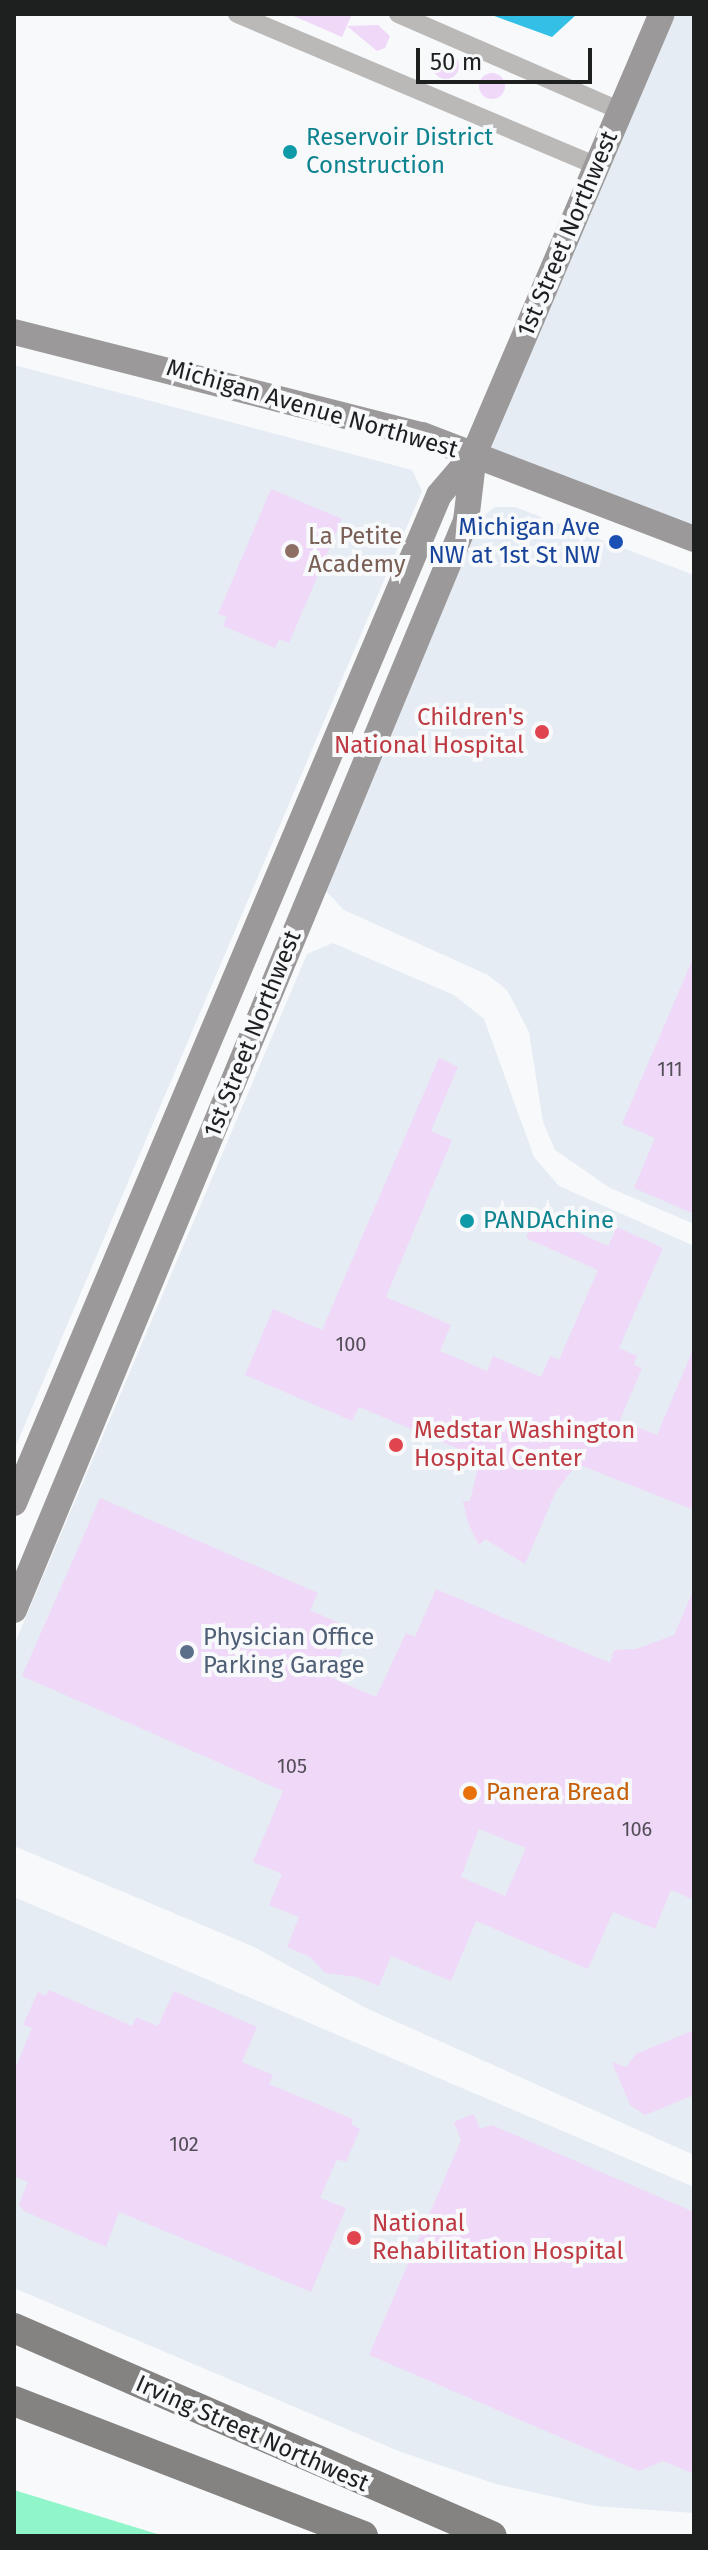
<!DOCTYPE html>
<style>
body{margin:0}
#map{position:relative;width:708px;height:2550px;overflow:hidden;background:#f8f9fb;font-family:"Fira Sans",sans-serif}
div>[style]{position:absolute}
.built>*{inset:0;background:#e5ecf3}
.green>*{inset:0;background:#90f6ca}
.water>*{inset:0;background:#33bfe6}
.building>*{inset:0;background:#f0d8f9}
.round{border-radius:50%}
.street>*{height:18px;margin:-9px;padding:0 9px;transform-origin:9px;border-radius:9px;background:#bab9b8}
.secondary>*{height:26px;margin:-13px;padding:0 13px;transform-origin:13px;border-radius:13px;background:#9b9999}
.primary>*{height:30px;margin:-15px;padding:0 15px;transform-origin:15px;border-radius:15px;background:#848382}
.dots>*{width:22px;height:22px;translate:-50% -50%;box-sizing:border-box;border:4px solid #f8f9fb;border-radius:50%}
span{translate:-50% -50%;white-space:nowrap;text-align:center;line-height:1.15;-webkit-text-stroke:8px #f8f9fb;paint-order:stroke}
.number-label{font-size:20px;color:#524d56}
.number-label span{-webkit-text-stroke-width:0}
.culture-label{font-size:24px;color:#0d838f}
.left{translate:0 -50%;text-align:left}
.street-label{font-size:24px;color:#1e1f1f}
.transit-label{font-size:24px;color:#164399}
.right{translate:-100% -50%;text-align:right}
.education-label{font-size:24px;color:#785e54}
.health-label{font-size:24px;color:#be3a42}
.service-label{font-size:24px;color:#4e5e75}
.food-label{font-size:24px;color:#c56008}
.frame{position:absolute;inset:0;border:16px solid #1e1f1f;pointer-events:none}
.scale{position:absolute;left:416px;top:48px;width:176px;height:36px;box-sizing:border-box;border:4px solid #1e1f1f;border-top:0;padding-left:10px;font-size:24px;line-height:28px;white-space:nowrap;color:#1e1f1f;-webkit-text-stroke:6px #f8f9fb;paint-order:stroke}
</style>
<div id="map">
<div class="built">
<div style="clip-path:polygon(662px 14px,694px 14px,694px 542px,474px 454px)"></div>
<div style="clip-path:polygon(14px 365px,412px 470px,422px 491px,14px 1450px)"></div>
<div style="clip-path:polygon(495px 507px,515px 507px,694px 575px,694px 1224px,610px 1188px,555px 1150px,543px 1122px,529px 1032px,507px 990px,488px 975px,344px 910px,324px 889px,478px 520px)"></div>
<div style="clip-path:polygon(333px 943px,454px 995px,484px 1019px,534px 1157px,559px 1186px,694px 1246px,694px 2155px,366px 2008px,252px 1946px,14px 1846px,14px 1645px,307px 954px)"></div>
<div style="clip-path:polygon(14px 1897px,694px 2187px,694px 2513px,595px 2506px,496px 2484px,401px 2452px,14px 2288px)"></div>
</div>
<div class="green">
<div style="clip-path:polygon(14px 2490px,154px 2533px,165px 2536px,14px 2536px)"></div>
</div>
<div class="water">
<div style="clip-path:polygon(489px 14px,577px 14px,552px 37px)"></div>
</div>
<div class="building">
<div style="clip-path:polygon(289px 14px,352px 14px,342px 37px)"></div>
<div style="clip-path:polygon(378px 25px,390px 36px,385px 48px,377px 51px,347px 26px)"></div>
<div class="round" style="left:433px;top:53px;width:26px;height:26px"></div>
<div class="round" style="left:479px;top:73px;width:26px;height:26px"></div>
<div style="clip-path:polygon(271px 489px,342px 519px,289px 643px,279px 639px,275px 648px,223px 626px,227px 617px,218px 614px)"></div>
<div style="clip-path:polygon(694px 956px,694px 1214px,634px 1188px,655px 1138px,622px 1124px)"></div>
<div style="clip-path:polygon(439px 1058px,458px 1067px,431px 1131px,452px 1140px,386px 1297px,451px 1325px,440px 1351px,487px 1371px,493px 1356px,541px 1377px,550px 1356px,559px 1360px,598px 1270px,526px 1238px,537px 1214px,608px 1246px,617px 1227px,663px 1248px,619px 1348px,637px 1356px,634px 1365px,642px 1368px,620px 1420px,657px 1435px,694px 1347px,694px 1510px,577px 1464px,556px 1491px,525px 1564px,485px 1539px,479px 1545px,468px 1523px,463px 1501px,470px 1501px,480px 1458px,359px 1407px,352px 1421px,245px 1375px,273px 1309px,322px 1330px)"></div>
<div style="clip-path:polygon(evenodd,100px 1498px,318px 1593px,310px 1610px,352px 1629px,330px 1677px,376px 1697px,406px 1633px,415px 1637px,436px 1589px,610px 1663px,614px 1650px,636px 1649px,674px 1635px,694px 1589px,694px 1900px,671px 1890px,655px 1929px,613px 1912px,588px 1969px,476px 1921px,451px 1981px,391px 1956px,379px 1986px,357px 1977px,325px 1973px,310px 1957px,287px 1947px,299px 1917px,269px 1905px,282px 1874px,253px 1862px,283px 1791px,22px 1676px,100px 1498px,479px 1829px,526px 1848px,505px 1896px,461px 1877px,479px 1829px)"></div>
<div style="clip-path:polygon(49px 1990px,132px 2026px,136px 2017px,158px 2026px,174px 1991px,257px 2027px,242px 2062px,273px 2075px,269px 2084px,353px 2119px,351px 2124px,360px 2129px,346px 2162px,337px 2159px,320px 2198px,346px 2208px,311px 2292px,119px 2212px,106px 2247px,24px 2211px,19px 2204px,28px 2182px,14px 2176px,14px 2071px,32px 2028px,23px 2025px,38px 1992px,46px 1996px)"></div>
<div style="clip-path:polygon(694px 2030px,694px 2095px,645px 2115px,630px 2105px,612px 2062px,626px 2067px,636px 2054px)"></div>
<div style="clip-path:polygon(474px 2114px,480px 2129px,492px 2125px,694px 2212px,694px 2474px,663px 2461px,639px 2471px,369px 2355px,461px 2140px,454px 2122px)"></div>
</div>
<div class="street">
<div style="left:237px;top:14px;width:391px;rotate:22.9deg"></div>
<div style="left:398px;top:14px;width:243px;rotate:23.5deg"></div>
</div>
<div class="secondary">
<div style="left:14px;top:332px;width:421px;rotate:14.2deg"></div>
<div style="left:422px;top:435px;width:291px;rotate:20.9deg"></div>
<div style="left:14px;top:1503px;width:1094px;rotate:-67.14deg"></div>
<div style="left:439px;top:495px;width:54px;rotate:-49.5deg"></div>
<div style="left:14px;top:1610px;width:1179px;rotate:-67.46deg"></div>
<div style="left:466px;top:521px;width:67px;rotate:-83.2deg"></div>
<div style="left:474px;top:454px;width:478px;rotate:-66.9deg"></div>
</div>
<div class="primary">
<div style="left:14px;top:2328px;width:521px;rotate:23.52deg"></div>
<div style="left:14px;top:2401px;width:374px;rotate:21.1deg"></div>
</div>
<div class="dots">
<div style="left:290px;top:152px;background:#0f9aa8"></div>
<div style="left:616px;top:542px;background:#1a4fb4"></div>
<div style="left:292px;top:551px;background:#8d6e63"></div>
<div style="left:542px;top:732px;background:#e0444e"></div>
<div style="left:467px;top:1221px;background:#0f9aa8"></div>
<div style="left:396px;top:1445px;background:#e0444e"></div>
<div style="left:187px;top:1652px;background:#5c6f8a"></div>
<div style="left:470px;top:1793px;background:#e8710a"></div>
<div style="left:354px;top:2238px;background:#e0444e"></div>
</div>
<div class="number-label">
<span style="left:670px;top:1069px">111</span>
<span style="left:351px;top:1344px">100</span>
<span style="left:292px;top:1766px">105</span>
<span style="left:637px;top:1829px">106</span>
<span style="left:184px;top:2144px">102</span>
</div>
<div class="culture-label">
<span class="left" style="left:306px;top:152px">Reservoir District<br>Construction</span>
<span class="left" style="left:483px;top:1221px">PANDAchine</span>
</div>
<div class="street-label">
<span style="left:568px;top:234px;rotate:-67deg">1st Street Northwest</span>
<span style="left:312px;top:409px;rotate:16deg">Michigan Avenue Northwest</span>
<span style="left:253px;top:1034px;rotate:-68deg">1st Street Northwest</span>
<span style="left:252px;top:2434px;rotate:24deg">Irving Street Northwest</span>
</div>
<div class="transit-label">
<span class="right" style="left:600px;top:542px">Michigan Ave<br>NW at 1st St NW</span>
</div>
<div class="education-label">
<span class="left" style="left:308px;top:551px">La Petite<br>Academy</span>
</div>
<div class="health-label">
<span class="right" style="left:524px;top:732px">Children's<br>National Hospital</span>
<span class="left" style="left:414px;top:1445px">Medstar Washington<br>Hospital Center</span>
<span class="left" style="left:372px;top:2238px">National<br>Rehabilitation Hospital</span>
</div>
<div class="service-label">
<span class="left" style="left:203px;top:1652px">Physician Office<br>Parking Garage</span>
</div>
<div class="food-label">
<span class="left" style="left:486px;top:1793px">Panera Bread</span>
</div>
<div class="frame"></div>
<div class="scale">50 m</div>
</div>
